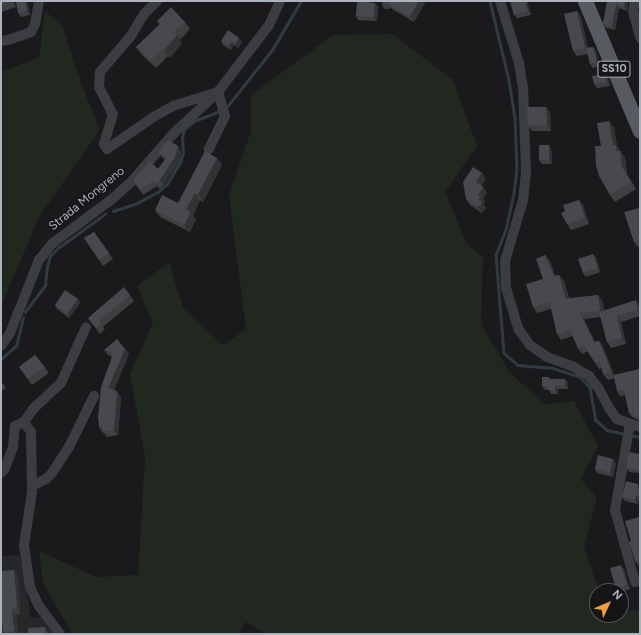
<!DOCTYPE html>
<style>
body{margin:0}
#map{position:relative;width:641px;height:635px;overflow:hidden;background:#1a1a1c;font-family:Figtree,sans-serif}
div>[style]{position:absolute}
.built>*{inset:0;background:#262729}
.green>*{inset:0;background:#202820}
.stream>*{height:2.5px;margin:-1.25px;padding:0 1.25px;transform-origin:1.25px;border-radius:1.25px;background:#303b41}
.street>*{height:10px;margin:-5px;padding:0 5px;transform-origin:5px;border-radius:5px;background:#3b3d41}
.primary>*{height:15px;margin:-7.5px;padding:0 7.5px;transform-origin:7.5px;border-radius:7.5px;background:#575a60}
.wall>*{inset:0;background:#3d3f41}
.shaded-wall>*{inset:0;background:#323335}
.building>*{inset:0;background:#47494c}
span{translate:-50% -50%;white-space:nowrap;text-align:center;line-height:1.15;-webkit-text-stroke:3.5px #151518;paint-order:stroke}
.shield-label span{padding:1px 3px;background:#151518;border:1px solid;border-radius:3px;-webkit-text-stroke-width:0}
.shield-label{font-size:11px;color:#adb3bc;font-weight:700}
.street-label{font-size:12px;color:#adb3bc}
.frame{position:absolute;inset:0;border:2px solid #adb3bc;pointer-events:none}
.north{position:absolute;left:589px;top:583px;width:40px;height:40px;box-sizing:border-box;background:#151518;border:1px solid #52545a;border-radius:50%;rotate:46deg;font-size:11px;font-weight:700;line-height:16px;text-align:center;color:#adb3bc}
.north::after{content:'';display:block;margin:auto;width:14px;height:18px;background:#eea041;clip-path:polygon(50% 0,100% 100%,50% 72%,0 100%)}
</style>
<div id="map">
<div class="built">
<div style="clip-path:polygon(20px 555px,31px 618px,42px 617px,55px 634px,1px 634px,1px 556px)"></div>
</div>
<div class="green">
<div style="clip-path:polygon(45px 11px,62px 25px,81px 83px,100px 130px,40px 215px,1px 306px,1px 72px,39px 57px)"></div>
<div style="clip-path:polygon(392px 34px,453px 80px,477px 146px,445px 192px,467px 244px,483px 257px,481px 324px,510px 373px,545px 404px,574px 401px,598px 446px,581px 479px,597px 498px,584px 547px,599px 591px,597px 591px,597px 615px,621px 615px,621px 610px,640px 611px,640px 634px,266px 634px,246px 622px,239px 634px,72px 634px,43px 583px,39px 551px,96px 577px,138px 575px,145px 457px,130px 374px,153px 323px,137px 286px,169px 262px,183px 308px,223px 345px,246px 329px,229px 195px,251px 131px,251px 95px,333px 35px)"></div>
</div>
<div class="stream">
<div style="left:490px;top:1px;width:81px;rotate:76.5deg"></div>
<div style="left:509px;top:80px;width:38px;rotate:81deg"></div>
<div style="left:515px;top:118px;width:51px;rotate:87.8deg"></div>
<div style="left:517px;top:169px;width:24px;rotate:97deg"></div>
<div style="left:514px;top:193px;width:35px;rotate:102deg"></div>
<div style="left:507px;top:227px;width:30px;rotate:111deg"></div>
<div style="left:496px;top:255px;width:98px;rotate:85.3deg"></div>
<div style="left:504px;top:353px;width:18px;rotate:41deg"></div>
<div style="left:518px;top:365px;width:35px;rotate:5deg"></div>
<div style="left:553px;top:368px;width:28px;rotate:18deg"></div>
<div style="left:580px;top:377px;width:14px;rotate:45deg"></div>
<div style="left:590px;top:387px;width:34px;rotate:80deg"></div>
<div style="left:596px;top:420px;width:15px;rotate:42deg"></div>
<div style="left:607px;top:430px;width:19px;rotate:12deg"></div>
<div style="left:226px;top:108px;width:74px;rotate:-51.6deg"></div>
<div style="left:272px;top:50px;width:57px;rotate:-59.4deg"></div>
<div style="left:113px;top:211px;width:23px;rotate:-18deg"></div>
<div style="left:135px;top:204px;width:26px;rotate:-28deg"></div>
<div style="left:158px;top:192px;width:12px;rotate:-42deg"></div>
<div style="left:167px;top:184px;width:26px;rotate:-59deg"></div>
<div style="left:180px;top:162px;width:10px;rotate:-73deg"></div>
<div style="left:183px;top:152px;width:15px;rotate:-94deg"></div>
<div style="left:182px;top:137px;width:7px;rotate:-74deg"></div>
<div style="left:184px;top:130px;width:13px;rotate:-42deg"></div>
<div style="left:194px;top:121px;width:28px;rotate:-21deg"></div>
<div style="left:25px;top:312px;width:34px;rotate:-53deg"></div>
<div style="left:45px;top:285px;width:18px;rotate:-84deg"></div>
<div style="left:47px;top:267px;width:11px;rotate:-75deg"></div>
<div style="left:50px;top:256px;width:11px;rotate:-45deg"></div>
<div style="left:58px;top:248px;width:58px;rotate:-35.9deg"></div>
<div style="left:1px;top:359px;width:20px;rotate:-41deg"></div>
<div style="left:16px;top:346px;width:29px;rotate:-76deg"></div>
<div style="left:631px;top:435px;width:9px;rotate:13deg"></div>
</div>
<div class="street">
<div style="left:157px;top:1px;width:18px;rotate:135deg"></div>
<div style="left:144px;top:14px;width:27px;rotate:121deg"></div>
<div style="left:130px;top:37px;width:46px;rotate:130.6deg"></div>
<div style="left:100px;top:72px;width:15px;rotate:94deg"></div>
<div style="left:99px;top:87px;width:30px;rotate:63deg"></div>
<div style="left:113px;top:114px;width:31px;rotate:107deg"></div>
<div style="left:104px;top:144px;width:6px;rotate:59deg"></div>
<div style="left:107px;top:149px;width:58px;rotate:-34.5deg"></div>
<div style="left:155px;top:116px;width:21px;rotate:-29deg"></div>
<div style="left:173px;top:106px;width:47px;rotate:-17.3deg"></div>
<div style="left:218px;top:92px;width:25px;rotate:74deg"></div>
<div style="left:225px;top:116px;width:37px;rotate:116deg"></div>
<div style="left:500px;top:1px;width:65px;rotate:73deg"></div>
<div style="left:519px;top:63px;width:24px;rotate:81deg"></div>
<div style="left:523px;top:87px;width:85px;rotate:88deg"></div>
<div style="left:526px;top:172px;width:28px;rotate:96deg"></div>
<div style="left:523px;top:200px;width:64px;rotate:106.4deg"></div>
<div style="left:505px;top:261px;width:27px;rotate:88deg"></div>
<div style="left:506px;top:288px;width:28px;rotate:73deg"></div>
<div style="left:514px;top:315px;width:16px;rotate:72deg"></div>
<div style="left:519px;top:330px;width:19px;rotate:54deg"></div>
<div style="left:530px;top:345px;width:21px;rotate:35deg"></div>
<div style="left:547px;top:357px;width:27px;rotate:20deg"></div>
<div style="left:572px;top:366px;width:20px;rotate:30deg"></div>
<div style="left:589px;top:376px;width:16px;rotate:52deg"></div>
<div style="left:599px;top:389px;width:21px;rotate:62deg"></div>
<div style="left:609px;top:408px;width:14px;rotate:54deg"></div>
<div style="left:617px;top:419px;width:24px;rotate:19deg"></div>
<div style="left:635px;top:1px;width:10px;rotate:101deg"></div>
<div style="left:633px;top:11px;width:28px;rotate:75deg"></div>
<div style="left:387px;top:4px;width:4px;rotate:-56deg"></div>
<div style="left:1px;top:41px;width:7px;rotate:-8deg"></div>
<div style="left:8px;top:40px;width:24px;rotate:-19deg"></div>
<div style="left:31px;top:32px;width:9px;rotate:-63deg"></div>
<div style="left:35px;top:24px;width:23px;rotate:-80deg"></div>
<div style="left:1px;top:346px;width:16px;rotate:-55deg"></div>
<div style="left:10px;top:333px;width:79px;rotate:-68.3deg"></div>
<div style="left:39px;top:260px;width:22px;rotate:-51deg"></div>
<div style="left:53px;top:243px;width:72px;rotate:-36.6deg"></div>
<div style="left:111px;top:200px;width:28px;rotate:-42deg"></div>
<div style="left:132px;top:181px;width:62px;rotate:-48.9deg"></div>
<div style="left:173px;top:134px;width:62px;rotate:-43deg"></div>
<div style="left:218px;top:92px;width:84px;rotate:-52.7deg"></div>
<div style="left:269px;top:25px;width:26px;rotate:-65deg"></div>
<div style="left:24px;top:422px;width:16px;rotate:-55deg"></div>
<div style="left:33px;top:409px;width:38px;rotate:-43deg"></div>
<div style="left:61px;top:383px;width:61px;rotate:-65.9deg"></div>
<div style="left:630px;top:424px;width:87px;rotate:99.9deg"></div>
<div style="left:615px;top:510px;width:75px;rotate:74.5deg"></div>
<div style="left:1px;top:473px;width:6px;rotate:-51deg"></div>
<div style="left:5px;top:468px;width:22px;rotate:-69deg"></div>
<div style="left:13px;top:447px;width:21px;rotate:-85deg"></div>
<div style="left:15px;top:426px;width:10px;rotate:-24deg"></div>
<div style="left:24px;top:422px;width:12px;rotate:55deg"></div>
<div style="left:31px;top:432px;width:60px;rotate:89deg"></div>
<div style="left:32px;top:492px;width:54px;rotate:98.6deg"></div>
<div style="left:24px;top:545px;width:42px;rotate:81.9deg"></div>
<div style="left:30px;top:587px;width:21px;rotate:65deg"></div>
<div style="left:39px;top:606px;width:35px;rotate:53deg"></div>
<div style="left:32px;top:486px;width:16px;rotate:-27deg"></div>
<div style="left:46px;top:479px;width:8px;rotate:-45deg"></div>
<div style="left:52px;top:473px;width:31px;rotate:-57deg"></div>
<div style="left:69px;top:447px;width:57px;rotate:-63.9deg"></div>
</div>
<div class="primary">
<div style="left:585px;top:1px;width:141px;rotate:67.1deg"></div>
</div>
<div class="wall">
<div style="clip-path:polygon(1px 1px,14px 1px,16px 7px,1px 12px)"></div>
<div style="clip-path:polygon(16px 1px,27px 1px,30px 15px,21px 17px,18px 13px)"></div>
<div style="clip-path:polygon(261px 1px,268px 1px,268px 3px)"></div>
<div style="clip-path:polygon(390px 1px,426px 1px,414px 22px,392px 9px,388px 4px)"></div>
<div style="clip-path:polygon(510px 1px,527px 1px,531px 15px,517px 18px,514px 15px)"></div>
<div style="clip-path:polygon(607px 1px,628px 1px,627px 11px,619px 8px,615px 30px,606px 28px,603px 24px)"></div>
<div style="clip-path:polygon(375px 3px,378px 7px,377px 21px,358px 20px,356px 16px)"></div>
<div style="clip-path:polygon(577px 11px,581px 17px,588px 48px,593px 47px,596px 51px,600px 66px,593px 68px,590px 64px,588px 54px,577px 56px,573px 51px)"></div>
<div style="clip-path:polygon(157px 21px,185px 22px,190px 29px,180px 40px,182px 43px,170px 58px,168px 56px,156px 68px,142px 55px,136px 47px,160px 24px)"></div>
<div style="clip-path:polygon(221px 41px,242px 42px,238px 48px,234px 45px,231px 50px,223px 45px)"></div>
<div style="clip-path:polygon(605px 74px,608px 78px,610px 86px,597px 88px,594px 84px)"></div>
<div style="clip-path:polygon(546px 107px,550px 113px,551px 131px,532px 131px,528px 125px)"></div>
<div style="clip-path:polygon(609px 121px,614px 128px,617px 146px,625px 158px,627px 174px,636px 189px,615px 202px,610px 195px)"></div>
<div style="clip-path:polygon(178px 146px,181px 152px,179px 162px,164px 185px,160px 189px,157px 186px,143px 195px,133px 180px,158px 169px,165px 160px,162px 157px,158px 152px)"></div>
<div style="clip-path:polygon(551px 149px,552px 164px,542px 164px,539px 160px)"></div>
<div style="clip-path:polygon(217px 158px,222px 165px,203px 202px,200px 200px,193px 215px,196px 219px,190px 232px,160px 217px,155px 210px,178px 203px)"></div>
<div style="clip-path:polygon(486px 179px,481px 186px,483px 187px,487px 193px,483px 199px,485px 202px,483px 204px,486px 208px,482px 213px,470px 205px,466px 199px)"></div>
<div style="clip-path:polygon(579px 200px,583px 205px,589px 224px,571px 230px,567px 224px,565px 211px)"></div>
<div style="clip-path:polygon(640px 208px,640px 247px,638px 247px,634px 242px)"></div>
<div style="clip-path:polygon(94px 232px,113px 259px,103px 266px,84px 238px)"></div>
<div style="clip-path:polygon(593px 254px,596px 258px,600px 272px,586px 277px,583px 273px)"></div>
<div style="clip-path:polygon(545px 255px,550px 261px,555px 276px,559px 275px,564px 281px,569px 298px,598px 295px,603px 302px,604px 311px,640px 306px,640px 316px,621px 322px,626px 344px,611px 348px,607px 342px,601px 317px,584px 319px,595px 342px,599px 341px,603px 347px,614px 375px,640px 369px,640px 421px,632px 417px,629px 413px,625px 395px,620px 396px,617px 391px,614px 378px,608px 380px,603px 374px,602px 368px,599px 369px,588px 351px,582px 354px,578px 348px,573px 336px,561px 340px,557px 334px,551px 309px,537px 313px,533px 307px,543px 279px)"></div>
<div style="clip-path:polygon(130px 295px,134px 301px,103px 327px,105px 329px,100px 334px,88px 318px)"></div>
<div style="clip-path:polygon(78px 299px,80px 303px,69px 318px,57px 309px,55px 305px)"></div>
<div style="clip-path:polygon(125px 349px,129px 354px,114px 390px,121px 397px,118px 435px,107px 437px,104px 433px,103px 433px,99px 427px,112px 357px,108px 355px,104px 350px)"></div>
<div style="clip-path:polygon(35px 355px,49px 373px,32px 385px,19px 367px)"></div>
<div style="clip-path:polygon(549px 377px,550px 379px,565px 379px,568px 383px,568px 389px,558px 389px,558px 394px,551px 394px,549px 390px,545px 390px,542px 386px)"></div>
<div style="clip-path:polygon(1px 381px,6px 388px,1px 391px)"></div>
<div style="clip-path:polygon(640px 454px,640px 473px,629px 472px,626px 468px)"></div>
<div style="clip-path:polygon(616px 463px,613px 477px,597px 473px,595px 469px)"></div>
<div style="clip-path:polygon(638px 484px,640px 487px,640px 499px,639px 498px,638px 504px,625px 501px,622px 497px)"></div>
<div style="clip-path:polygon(640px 519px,640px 564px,638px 565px,635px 561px,631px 541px)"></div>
<div style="clip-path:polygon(624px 569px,630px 589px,621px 592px,621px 591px,618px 591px,616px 589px)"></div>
<div style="clip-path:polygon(18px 576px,20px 614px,16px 614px,18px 634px,5px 634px,3px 632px)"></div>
</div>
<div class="shaded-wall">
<div style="clip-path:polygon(12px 1px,14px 1px,16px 7px)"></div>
<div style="clip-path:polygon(25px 1px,27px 1px,30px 15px,27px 11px)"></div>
<div style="clip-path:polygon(419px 1px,426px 1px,414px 22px,410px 16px)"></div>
<div style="clip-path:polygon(525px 1px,527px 1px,531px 15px,528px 11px)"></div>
<div style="clip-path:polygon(625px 1px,628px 1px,627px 11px,624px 7px)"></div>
<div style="clip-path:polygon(375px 3px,378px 7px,377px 21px,374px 17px)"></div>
<div style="clip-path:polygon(616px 4px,619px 8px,615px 30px,612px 26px)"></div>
<div style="clip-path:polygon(577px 11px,581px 17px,589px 54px,585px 48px)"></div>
<div style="clip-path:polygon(177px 35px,182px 43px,170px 58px,164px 50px)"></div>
<div style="clip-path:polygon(239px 38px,242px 42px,238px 48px,235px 44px)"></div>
<div style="clip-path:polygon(231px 42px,234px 45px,231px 50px,228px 46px)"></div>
<div style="clip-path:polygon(593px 47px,596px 51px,600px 66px,597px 62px)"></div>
<div style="clip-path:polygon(605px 74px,608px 78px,610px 86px,607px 82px)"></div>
<div style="clip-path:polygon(546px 107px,550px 113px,551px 131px,547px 125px)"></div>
<div style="clip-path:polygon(609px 121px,614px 128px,617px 146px,625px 158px,627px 174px,636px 189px,622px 167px,613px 145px)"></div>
<div style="clip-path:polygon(549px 145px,551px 149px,552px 164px,549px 160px)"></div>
<div style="clip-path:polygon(178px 146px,181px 152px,179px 162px,164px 185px,160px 180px)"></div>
<div style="clip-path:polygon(217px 158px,222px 165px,203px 202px,198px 194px)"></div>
<div style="clip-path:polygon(482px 173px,486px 179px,480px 188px,476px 182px)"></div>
<div style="clip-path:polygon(483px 187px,487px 193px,483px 199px,485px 202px,483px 204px,486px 208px,482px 213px,478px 207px,478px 195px)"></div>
<div style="clip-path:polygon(195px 193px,200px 200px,193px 215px,196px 219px,190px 232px,184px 225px,186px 209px)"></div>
<div style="clip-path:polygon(579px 200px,583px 205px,589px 224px,585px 218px)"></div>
<div style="clip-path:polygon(593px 254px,596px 258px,600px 272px,598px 268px)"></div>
<div style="clip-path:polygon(545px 255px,550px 261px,558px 283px,554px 276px)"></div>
<div style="clip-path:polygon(559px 275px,564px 281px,570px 305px,566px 299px)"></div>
<div style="clip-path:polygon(598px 295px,603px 302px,604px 317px,600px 311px)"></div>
<div style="clip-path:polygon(78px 299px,80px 303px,69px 318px,67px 314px)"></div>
<div style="clip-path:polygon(636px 300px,640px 306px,640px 312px,638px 309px)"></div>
<div style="clip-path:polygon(580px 313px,584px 319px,598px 349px,594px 342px)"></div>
<div style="clip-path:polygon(617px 316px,621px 322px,626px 344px,622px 338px)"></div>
<div style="clip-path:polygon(599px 341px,603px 347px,615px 377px,611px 371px)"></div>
<div style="clip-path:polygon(125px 349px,129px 354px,112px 394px,108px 388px)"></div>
<div style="clip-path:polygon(565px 379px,568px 383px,568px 389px,565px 385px)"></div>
<div style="clip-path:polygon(555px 385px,558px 389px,558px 394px,555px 390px)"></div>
<div style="clip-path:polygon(117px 391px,121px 397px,118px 435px,114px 430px)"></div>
<div style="clip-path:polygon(613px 459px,616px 463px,613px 477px,610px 473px)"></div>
<div style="clip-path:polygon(638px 484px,640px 487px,640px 492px,637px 488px)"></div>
<div style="clip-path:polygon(636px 495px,639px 498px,638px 504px,635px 500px)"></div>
<div style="clip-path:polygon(621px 565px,624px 569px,630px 589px,627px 585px)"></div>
<div style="clip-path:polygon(14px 570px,18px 576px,20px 614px,17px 608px)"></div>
<div style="clip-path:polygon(12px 609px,16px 614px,18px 634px,16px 634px,14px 631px)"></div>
<div style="clip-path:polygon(45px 627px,50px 634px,46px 634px)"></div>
</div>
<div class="building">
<div style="clip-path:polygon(1px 1px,12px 1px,1px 5px)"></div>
<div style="clip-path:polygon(16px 1px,25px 1px,27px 11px,18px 13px)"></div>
<div style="clip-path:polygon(357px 1px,375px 3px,374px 17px,356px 16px)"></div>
<div style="clip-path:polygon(390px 1px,419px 1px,410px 16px,388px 4px)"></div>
<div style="clip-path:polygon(510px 1px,525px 1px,528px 11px,514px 15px)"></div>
<div style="clip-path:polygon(607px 1px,625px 1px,624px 7px,616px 4px,612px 26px,603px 24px)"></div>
<div style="clip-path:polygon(171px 7px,185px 22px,174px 32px,177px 35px,164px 50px,163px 48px,151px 60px,136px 47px,160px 24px,157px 21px)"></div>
<div style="clip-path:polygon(577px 11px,585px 48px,573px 51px,564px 14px)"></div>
<div style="clip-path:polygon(228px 30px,239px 38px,235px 44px,231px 42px,228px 46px,221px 41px)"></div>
<div style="clip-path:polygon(593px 47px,597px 62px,590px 64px,586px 48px)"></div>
<div style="clip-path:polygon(605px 74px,607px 82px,594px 84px,592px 76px)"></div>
<div style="clip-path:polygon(527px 107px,546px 107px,547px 125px,528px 125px)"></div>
<div style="clip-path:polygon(609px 121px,613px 145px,616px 145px,616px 151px,620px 151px,622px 167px,631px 182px,610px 195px,599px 176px,596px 166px,595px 146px,601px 146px,597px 123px)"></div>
<div style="clip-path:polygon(168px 140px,178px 146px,175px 157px,160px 180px,156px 183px,153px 181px,140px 190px,133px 180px,150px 161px,158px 169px,166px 158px,158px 152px)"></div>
<div style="clip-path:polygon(539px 145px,549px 145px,549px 160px,539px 160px)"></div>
<div style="clip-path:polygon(205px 151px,217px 158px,198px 194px,195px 193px,186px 209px,191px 212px,184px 225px,155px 210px,162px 195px,178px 203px)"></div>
<div style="clip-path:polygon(473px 167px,482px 173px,476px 182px,483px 187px,478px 195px,481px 196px,478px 199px,482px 202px,478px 207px,466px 199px,463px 182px)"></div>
<div style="clip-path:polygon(579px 200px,585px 218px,567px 224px,561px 213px,565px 211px,563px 205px)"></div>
<div style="clip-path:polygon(640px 208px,640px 240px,634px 242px,624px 212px)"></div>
<div style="clip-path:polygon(94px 232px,109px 253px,99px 260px,84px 238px)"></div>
<div style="clip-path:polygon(593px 254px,598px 268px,583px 273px,578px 259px)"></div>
<div style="clip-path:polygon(545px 255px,554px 276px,559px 275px,566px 299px,598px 295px,600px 311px,580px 313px,594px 342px,599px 341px,611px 371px,603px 374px,600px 361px,595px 363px,584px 345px,578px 348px,570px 330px,557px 334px,550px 302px,533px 307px,526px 284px,543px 279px,536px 259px)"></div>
<div style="clip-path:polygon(124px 287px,130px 295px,99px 321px,101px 323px,96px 328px,88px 318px)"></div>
<div style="clip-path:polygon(65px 290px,78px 299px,67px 314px,55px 305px)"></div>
<div style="clip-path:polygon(636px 300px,638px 309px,617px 316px,622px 338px,607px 342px,599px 312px)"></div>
<div style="clip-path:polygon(117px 339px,125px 349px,108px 388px,117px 391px,114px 430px,103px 431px,103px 427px,99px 427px,98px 417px,101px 387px,113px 354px,104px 350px)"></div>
<div style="clip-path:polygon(35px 355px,45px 367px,28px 379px,19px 367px)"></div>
<div style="clip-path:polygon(640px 369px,640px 418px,629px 413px,624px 390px,617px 391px,614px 375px)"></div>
<div style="clip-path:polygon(542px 377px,549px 377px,549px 379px,565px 379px,565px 385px,555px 385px,555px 390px,549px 390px,548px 386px,542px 386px)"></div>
<div style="clip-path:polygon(629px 452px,640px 454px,640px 470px,626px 468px)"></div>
<div style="clip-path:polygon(598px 455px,613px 459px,610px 473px,595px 469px)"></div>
<div style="clip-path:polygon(626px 481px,638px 484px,637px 488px,640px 488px,640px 495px,636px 495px,635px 500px,622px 497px)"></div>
<div style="clip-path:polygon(639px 517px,640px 522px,640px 526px,639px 526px,640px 529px,640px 559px,635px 561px,629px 542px,631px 541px,625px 521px)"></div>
<div style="clip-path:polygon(621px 565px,627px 585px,616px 589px,610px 568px)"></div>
<div style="clip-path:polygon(14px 570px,17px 608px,12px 609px,14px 631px,3px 632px,1px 608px,1px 571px)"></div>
<div style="clip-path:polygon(45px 627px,46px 634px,28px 634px,28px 628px)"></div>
</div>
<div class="shield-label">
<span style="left:614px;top:69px">SS10</span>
</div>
<div class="street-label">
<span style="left:87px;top:199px;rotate:-39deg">Strada Mongreno</span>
</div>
<div class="frame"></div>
<div class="north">N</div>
</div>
